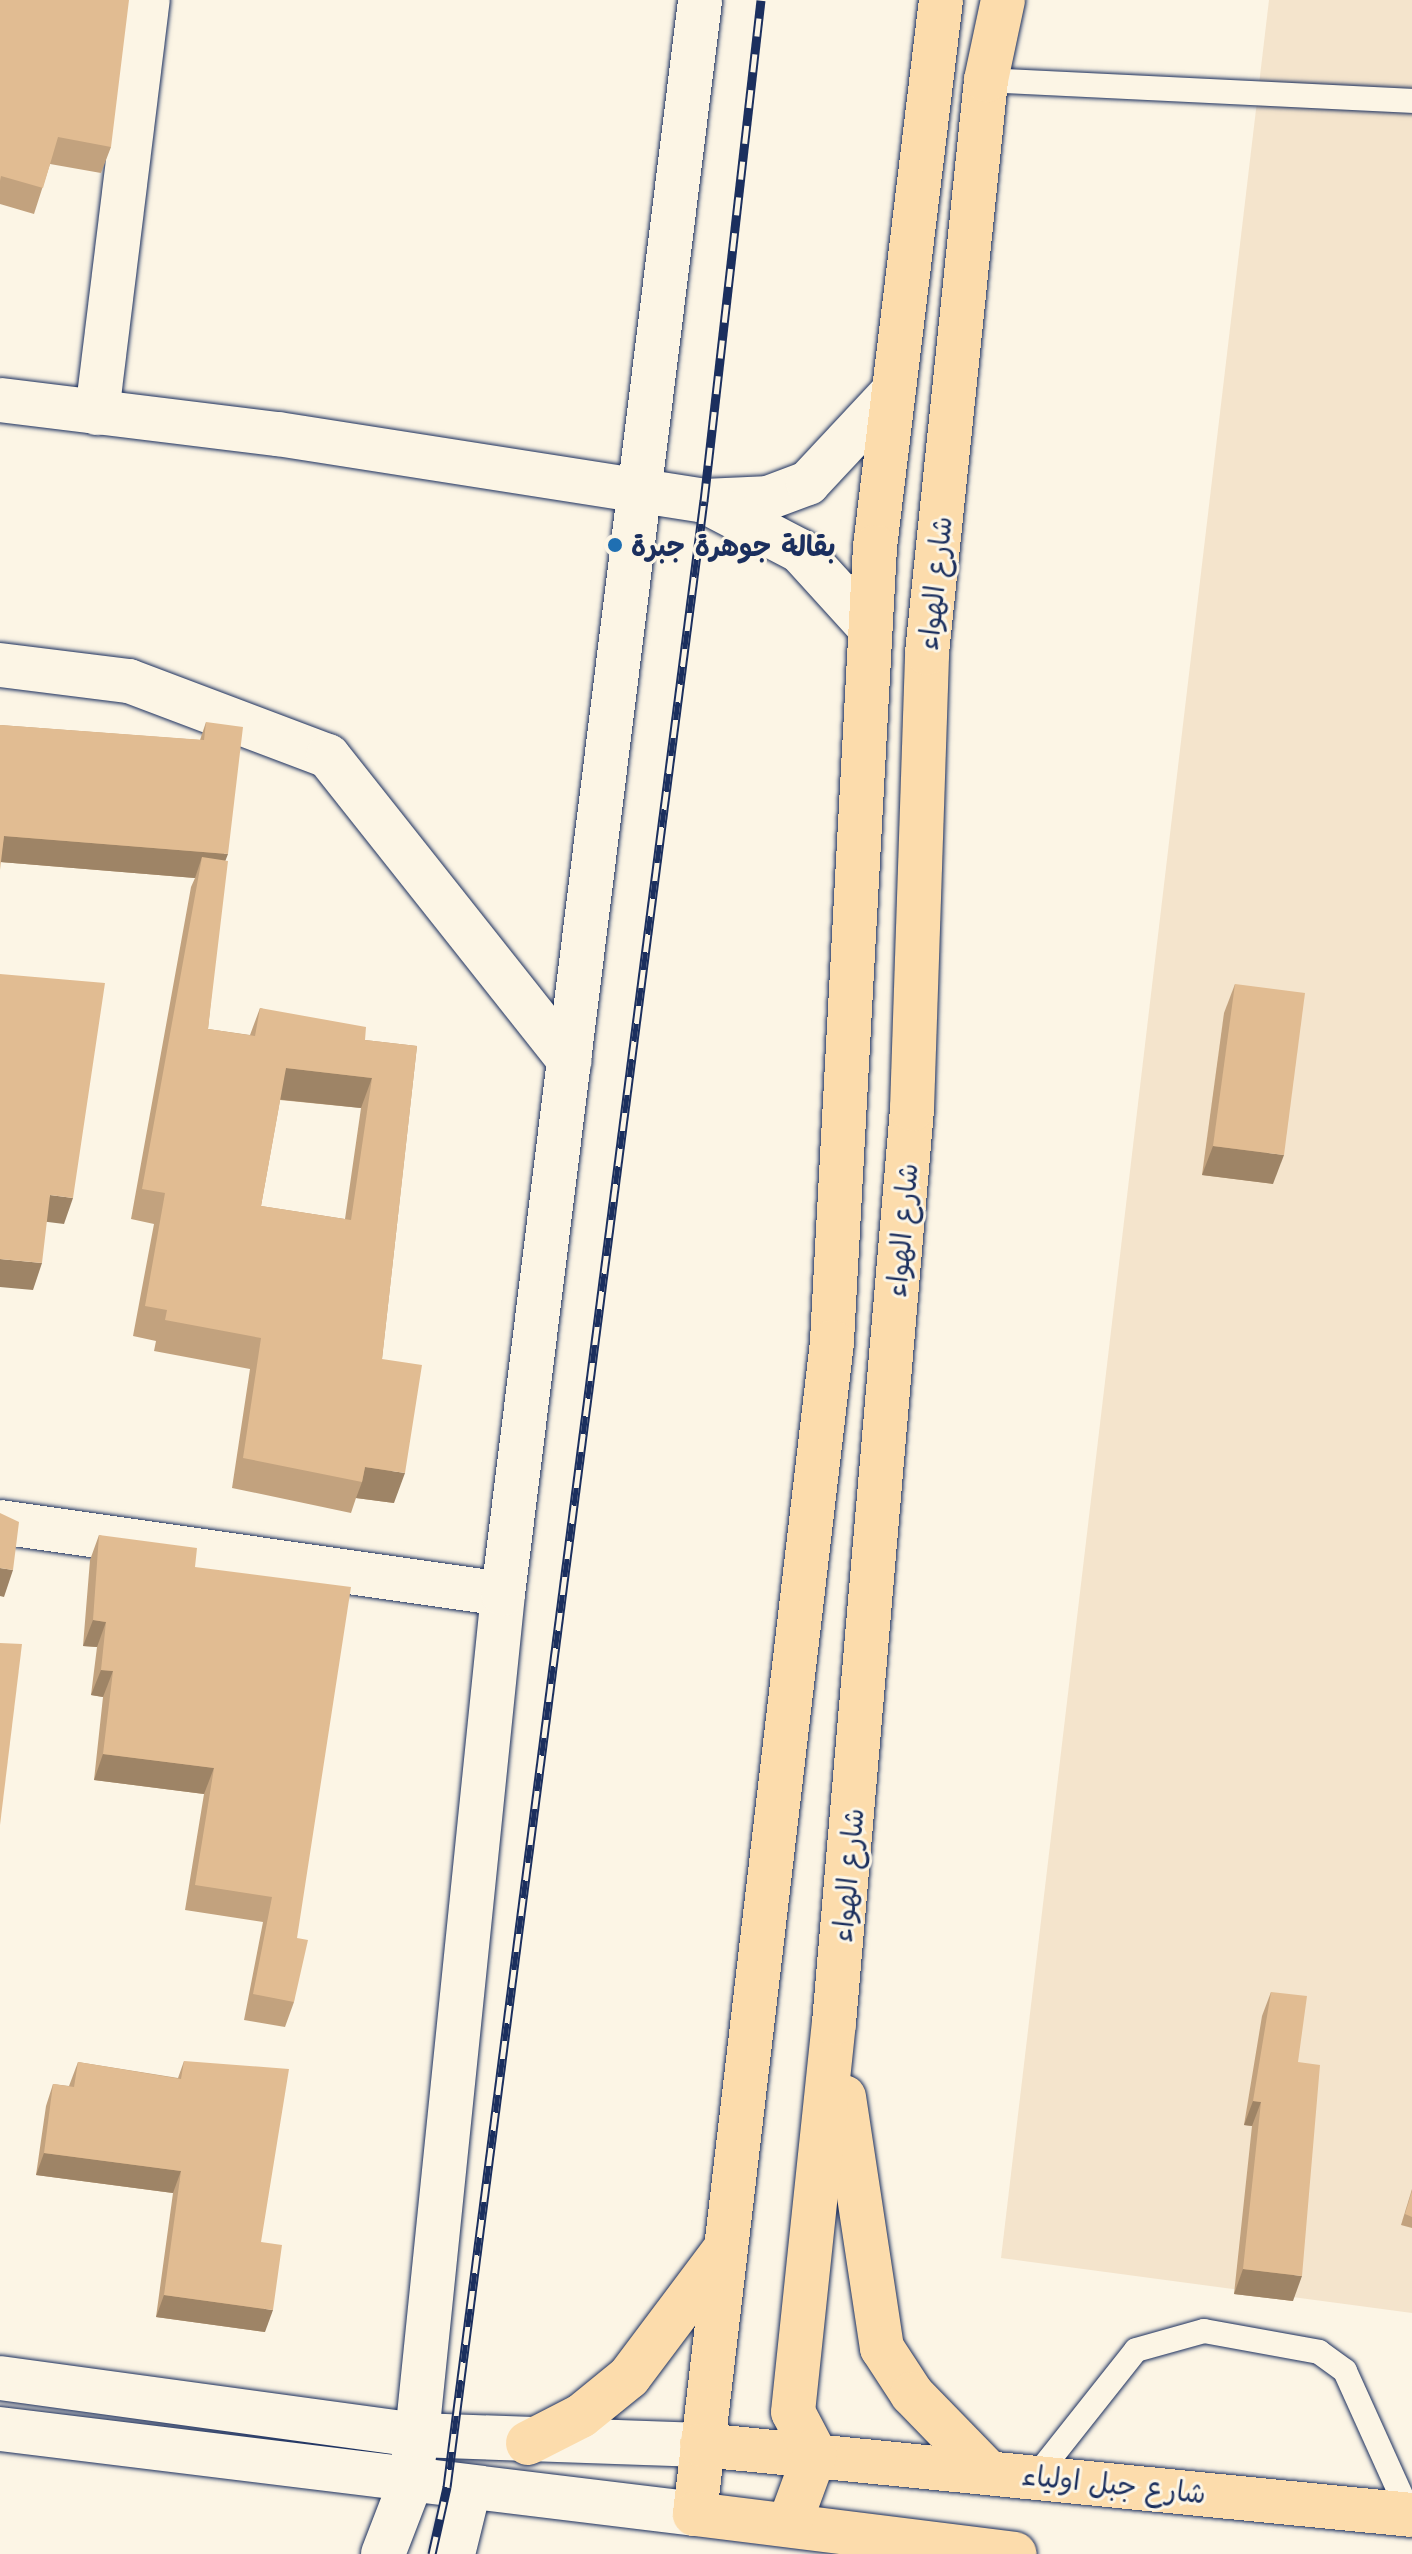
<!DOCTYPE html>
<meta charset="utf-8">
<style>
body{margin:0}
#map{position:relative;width:1412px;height:2554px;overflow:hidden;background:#fcf5e5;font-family:Mali,"Playpen Sans Arabic",sans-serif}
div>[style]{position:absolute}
.built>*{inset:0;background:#f4e4cc}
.roads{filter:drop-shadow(0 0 2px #1b2f5e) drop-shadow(0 0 2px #1b2f5e)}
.service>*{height:24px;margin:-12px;padding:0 12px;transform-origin:12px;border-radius:12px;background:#fcf5e5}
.minor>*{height:44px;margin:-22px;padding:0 22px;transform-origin:22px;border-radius:22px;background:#fcf5e5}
.tertiary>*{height:44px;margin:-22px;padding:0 22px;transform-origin:22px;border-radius:22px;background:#fcf5e5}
.trunk>*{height:44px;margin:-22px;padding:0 22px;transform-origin:22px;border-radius:22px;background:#fcdcac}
.rail>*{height:9px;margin-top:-4.5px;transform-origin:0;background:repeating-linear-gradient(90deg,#fcf5e5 0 18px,#1b2f5e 0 36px);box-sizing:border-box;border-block:2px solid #1b2f5e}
.wall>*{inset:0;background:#c2a27e}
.shaded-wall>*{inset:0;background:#9e8466}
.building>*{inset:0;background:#e1bc92}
.dots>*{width:22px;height:22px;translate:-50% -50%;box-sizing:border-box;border:4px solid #fcf5e5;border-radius:50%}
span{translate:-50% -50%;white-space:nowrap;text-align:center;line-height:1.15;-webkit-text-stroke:6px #fcf5e5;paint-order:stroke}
.poi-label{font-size:28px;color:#1b2f5e;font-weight:700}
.left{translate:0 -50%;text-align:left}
.street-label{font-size:28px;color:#1b2f5e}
</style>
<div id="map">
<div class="built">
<div style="clip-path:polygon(1269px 0,1412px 0,1412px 2313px,1001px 2258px)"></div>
</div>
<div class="roads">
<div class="service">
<div style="left:986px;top:80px;width:427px;rotate:2.8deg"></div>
<div style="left:1037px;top:2475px;width:159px;rotate:-51.6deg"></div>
<div style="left:1136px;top:2350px;width:71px;rotate:-15.6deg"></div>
<div style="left:1204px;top:2331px;width:117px;rotate:10.3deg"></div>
<div style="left:1319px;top:2352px;width:32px;rotate:36deg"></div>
<div style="left:1345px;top:2371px;width:158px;rotate:65.7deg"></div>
</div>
<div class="minor">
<div style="left:97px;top:413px;width:416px;rotate:-83deg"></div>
<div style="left:0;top:665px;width:130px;rotate:7.1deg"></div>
<div style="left:129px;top:681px;width:213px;rotate:20.7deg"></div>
<div style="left:328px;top:756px;width:389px;rotate:51.6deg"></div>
<div style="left:0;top:1522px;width:508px;rotate:8.15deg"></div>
<div style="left:383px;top:2554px;width:75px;rotate:-68.9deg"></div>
<div style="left:410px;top:2484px;width:49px;rotate:-81.9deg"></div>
<div style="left:417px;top:2435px;width:845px;rotate:-84.16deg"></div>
<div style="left:503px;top:1594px;width:1606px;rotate:-82.95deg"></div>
<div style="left:453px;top:2554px;width:67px;rotate:-76.2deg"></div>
</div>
<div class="tertiary">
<div style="left:0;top:400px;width:280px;rotate:7deg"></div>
<div style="left:278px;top:434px;width:431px;rotate:8.9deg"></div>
<div style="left:704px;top:501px;width:64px;rotate:-2.7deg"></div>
<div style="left:768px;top:498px;width:43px;rotate:-20.6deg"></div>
<div style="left:808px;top:483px;width:119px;rotate:-47deg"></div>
<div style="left:706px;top:502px;width:106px;rotate:27.5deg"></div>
<div style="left:800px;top:551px;width:104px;rotate:47.7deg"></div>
<div style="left:0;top:2378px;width:421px;rotate:7.8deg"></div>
<div style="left:417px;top:2435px;width:285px;rotate:2deg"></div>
<div style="left:0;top:2429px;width:700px;rotate:6.97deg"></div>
</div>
<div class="trunk">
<div style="left:941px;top:0;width:551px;rotate:96.88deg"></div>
<div style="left:875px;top:547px;width:796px;rotate:93.1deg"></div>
<div style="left:832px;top:1342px;width:1180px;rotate:96.67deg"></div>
<div style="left:695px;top:2514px;width:322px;rotate:7.1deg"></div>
<div style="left:844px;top:2097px;width:254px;rotate:81.4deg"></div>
<div style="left:882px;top:2348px;width:55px;rotate:56.9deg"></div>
<div style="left:912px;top:2394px;width:105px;rotate:45.8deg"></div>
<div style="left:528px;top:2443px;width:59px;rotate:-27deg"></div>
<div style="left:581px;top:2416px;width:62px;rotate:-39.1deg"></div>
<div style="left:629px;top:2377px;width:155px;rotate:-53.1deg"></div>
<div style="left:702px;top:2445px;width:713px;rotate:5.63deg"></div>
<div style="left:815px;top:2454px;width:47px;rotate:-117.6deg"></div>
<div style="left:793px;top:2412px;width:391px;rotate:-84deg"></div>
<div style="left:834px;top:2023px;width:917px;rotate:-85.12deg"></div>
<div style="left:912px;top:1109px;width:456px;rotate:-88.1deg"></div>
<div style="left:927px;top:653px;width:576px;rotate:-84.12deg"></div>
<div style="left:986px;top:80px;width:82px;rotate:-78deg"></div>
<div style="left:789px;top:2525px;width:76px;rotate:-69.9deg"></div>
</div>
</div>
<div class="rail">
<div style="left:432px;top:2554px;width:69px;rotate:-77.4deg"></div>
<div style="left:447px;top:2487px;width:2003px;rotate:-82.63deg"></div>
<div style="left:704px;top:501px;width:504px;rotate:-83.51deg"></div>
</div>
<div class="wall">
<div style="clip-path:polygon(0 0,111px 147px,101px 173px,50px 164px,34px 214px,0 204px)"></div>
<div style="clip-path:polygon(evenodd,206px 722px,225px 860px,208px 1029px,250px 1035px,260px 1008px,365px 1040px,417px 1046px,382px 1359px,394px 1503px,356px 1498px,351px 1513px,232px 1488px,250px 1369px,154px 1351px,156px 1341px,133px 1336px,154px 1224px,131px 1219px,191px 887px,195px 878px,1px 862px,0 725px,200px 740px,206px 722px,280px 1100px,361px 1108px,345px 1219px,261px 1206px,280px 1100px)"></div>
<div style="clip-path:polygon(1235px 984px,1273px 1184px,1202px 1175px,1224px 1013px)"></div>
<div style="clip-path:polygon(99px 1535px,195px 1567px,297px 1938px,294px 2002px,285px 2027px,244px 2020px,263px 1922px,185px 1910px,204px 1794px,94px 1780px,103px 1697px,91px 1695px,97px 1647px,83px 1646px,90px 1560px)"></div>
<div style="clip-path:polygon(1271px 1992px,1298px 2062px,1293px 2301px,1234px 2294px,1252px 2126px,1244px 2125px,1262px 2016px)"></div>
<div style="clip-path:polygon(184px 2061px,261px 2242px,265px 2332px,156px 2317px,173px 2193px,36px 2175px,46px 2106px,53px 2084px,69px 2086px,78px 2062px,178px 2078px)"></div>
<div style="clip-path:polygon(1412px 2189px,1412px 2228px,1401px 2225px)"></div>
</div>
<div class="shaded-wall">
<div style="clip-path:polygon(4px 836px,228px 854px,218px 880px,202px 857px,195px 878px,0 862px)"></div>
<div style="clip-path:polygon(286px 1068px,372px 1078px,361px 1108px,275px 1099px)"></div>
<div style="clip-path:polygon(1213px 1146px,1284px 1155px,1273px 1184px,1202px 1175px)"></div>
<div style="clip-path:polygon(50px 1195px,73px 1198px,64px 1224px,40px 1221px)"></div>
<div style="clip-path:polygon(0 1259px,42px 1263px,33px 1290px,0 1287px)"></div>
<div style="clip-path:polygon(365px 1467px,405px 1473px,394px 1503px,356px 1498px,362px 1482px)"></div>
<div style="clip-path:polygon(0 1568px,13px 1570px,4px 1597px,0 1596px)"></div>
<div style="clip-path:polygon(93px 1620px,106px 1622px,97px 1647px,83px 1646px)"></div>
<div style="clip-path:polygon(101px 1670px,113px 1671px,103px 1697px,91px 1695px)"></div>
<div style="clip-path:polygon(103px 1754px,214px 1768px,204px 1794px,94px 1780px)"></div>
<div style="clip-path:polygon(1253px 2101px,1261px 2102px,1252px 2126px,1244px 2125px)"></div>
<div style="clip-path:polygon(44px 2153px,181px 2171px,173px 2193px,36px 2175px)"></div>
<div style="clip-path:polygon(1243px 2269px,1302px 2276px,1293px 2301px,1234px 2294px)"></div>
<div style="clip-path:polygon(164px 2295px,273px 2310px,265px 2332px,156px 2317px)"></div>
</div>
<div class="building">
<div style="clip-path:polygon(0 0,129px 0,111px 147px,58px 137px,43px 188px,1px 176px,0 181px)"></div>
<div style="clip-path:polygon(206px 722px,243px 727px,228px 854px,4px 836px,0 870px,0 725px,204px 740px)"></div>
<div style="clip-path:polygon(evenodd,202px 857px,228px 861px,208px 1029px,255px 1036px,260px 1008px,366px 1027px,365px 1040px,417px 1046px,382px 1359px,422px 1365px,405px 1473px,365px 1467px,362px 1482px,243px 1458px,261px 1338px,165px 1320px,167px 1310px,145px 1306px,165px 1193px,142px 1189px,202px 857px,286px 1068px,372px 1078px,351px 1220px,261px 1206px,286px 1068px)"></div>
<div style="clip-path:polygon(0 974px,105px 983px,73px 1198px,50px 1195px,42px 1263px,0 1259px)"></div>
<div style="clip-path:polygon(1235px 984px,1305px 993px,1284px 1155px,1213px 1146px)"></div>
<div style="clip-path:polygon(0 1513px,19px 1522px,13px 1570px,0 1568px)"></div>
<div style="clip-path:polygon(99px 1535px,197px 1548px,195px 1567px,351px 1587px,297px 1938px,308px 1940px,294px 2002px,253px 1994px,272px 1897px,195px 1885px,214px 1768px,103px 1754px,113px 1671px,101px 1670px,106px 1622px,93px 1620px)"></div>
<div style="clip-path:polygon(0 1643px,22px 1644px,0 1825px)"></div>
<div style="clip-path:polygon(1271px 1992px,1307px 1996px,1298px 2062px,1320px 2065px,1302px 2276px,1243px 2269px,1261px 2102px,1253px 2101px)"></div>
<div style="clip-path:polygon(184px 2061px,289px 2069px,261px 2242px,282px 2245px,273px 2310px,164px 2295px,181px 2171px,44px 2153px,53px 2084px,74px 2087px,78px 2062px,181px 2079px)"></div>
<div style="clip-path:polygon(1412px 2191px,1412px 2217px,1405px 2214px)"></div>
</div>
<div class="dots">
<div style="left:615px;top:545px;background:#1f6fb2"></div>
</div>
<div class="poi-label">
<span class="left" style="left:631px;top:545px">بقالة جوهرة جبرة</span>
</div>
<div class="street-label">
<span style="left:934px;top:583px;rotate:-84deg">شارع الهواء</span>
<span style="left:901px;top:1230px;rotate:-85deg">شارع الهواء</span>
<span style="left:847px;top:1875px;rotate:-85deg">شارع الهواء</span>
<span style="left:1114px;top:2483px;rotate:6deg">شارع جبل اولياء</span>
</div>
</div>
